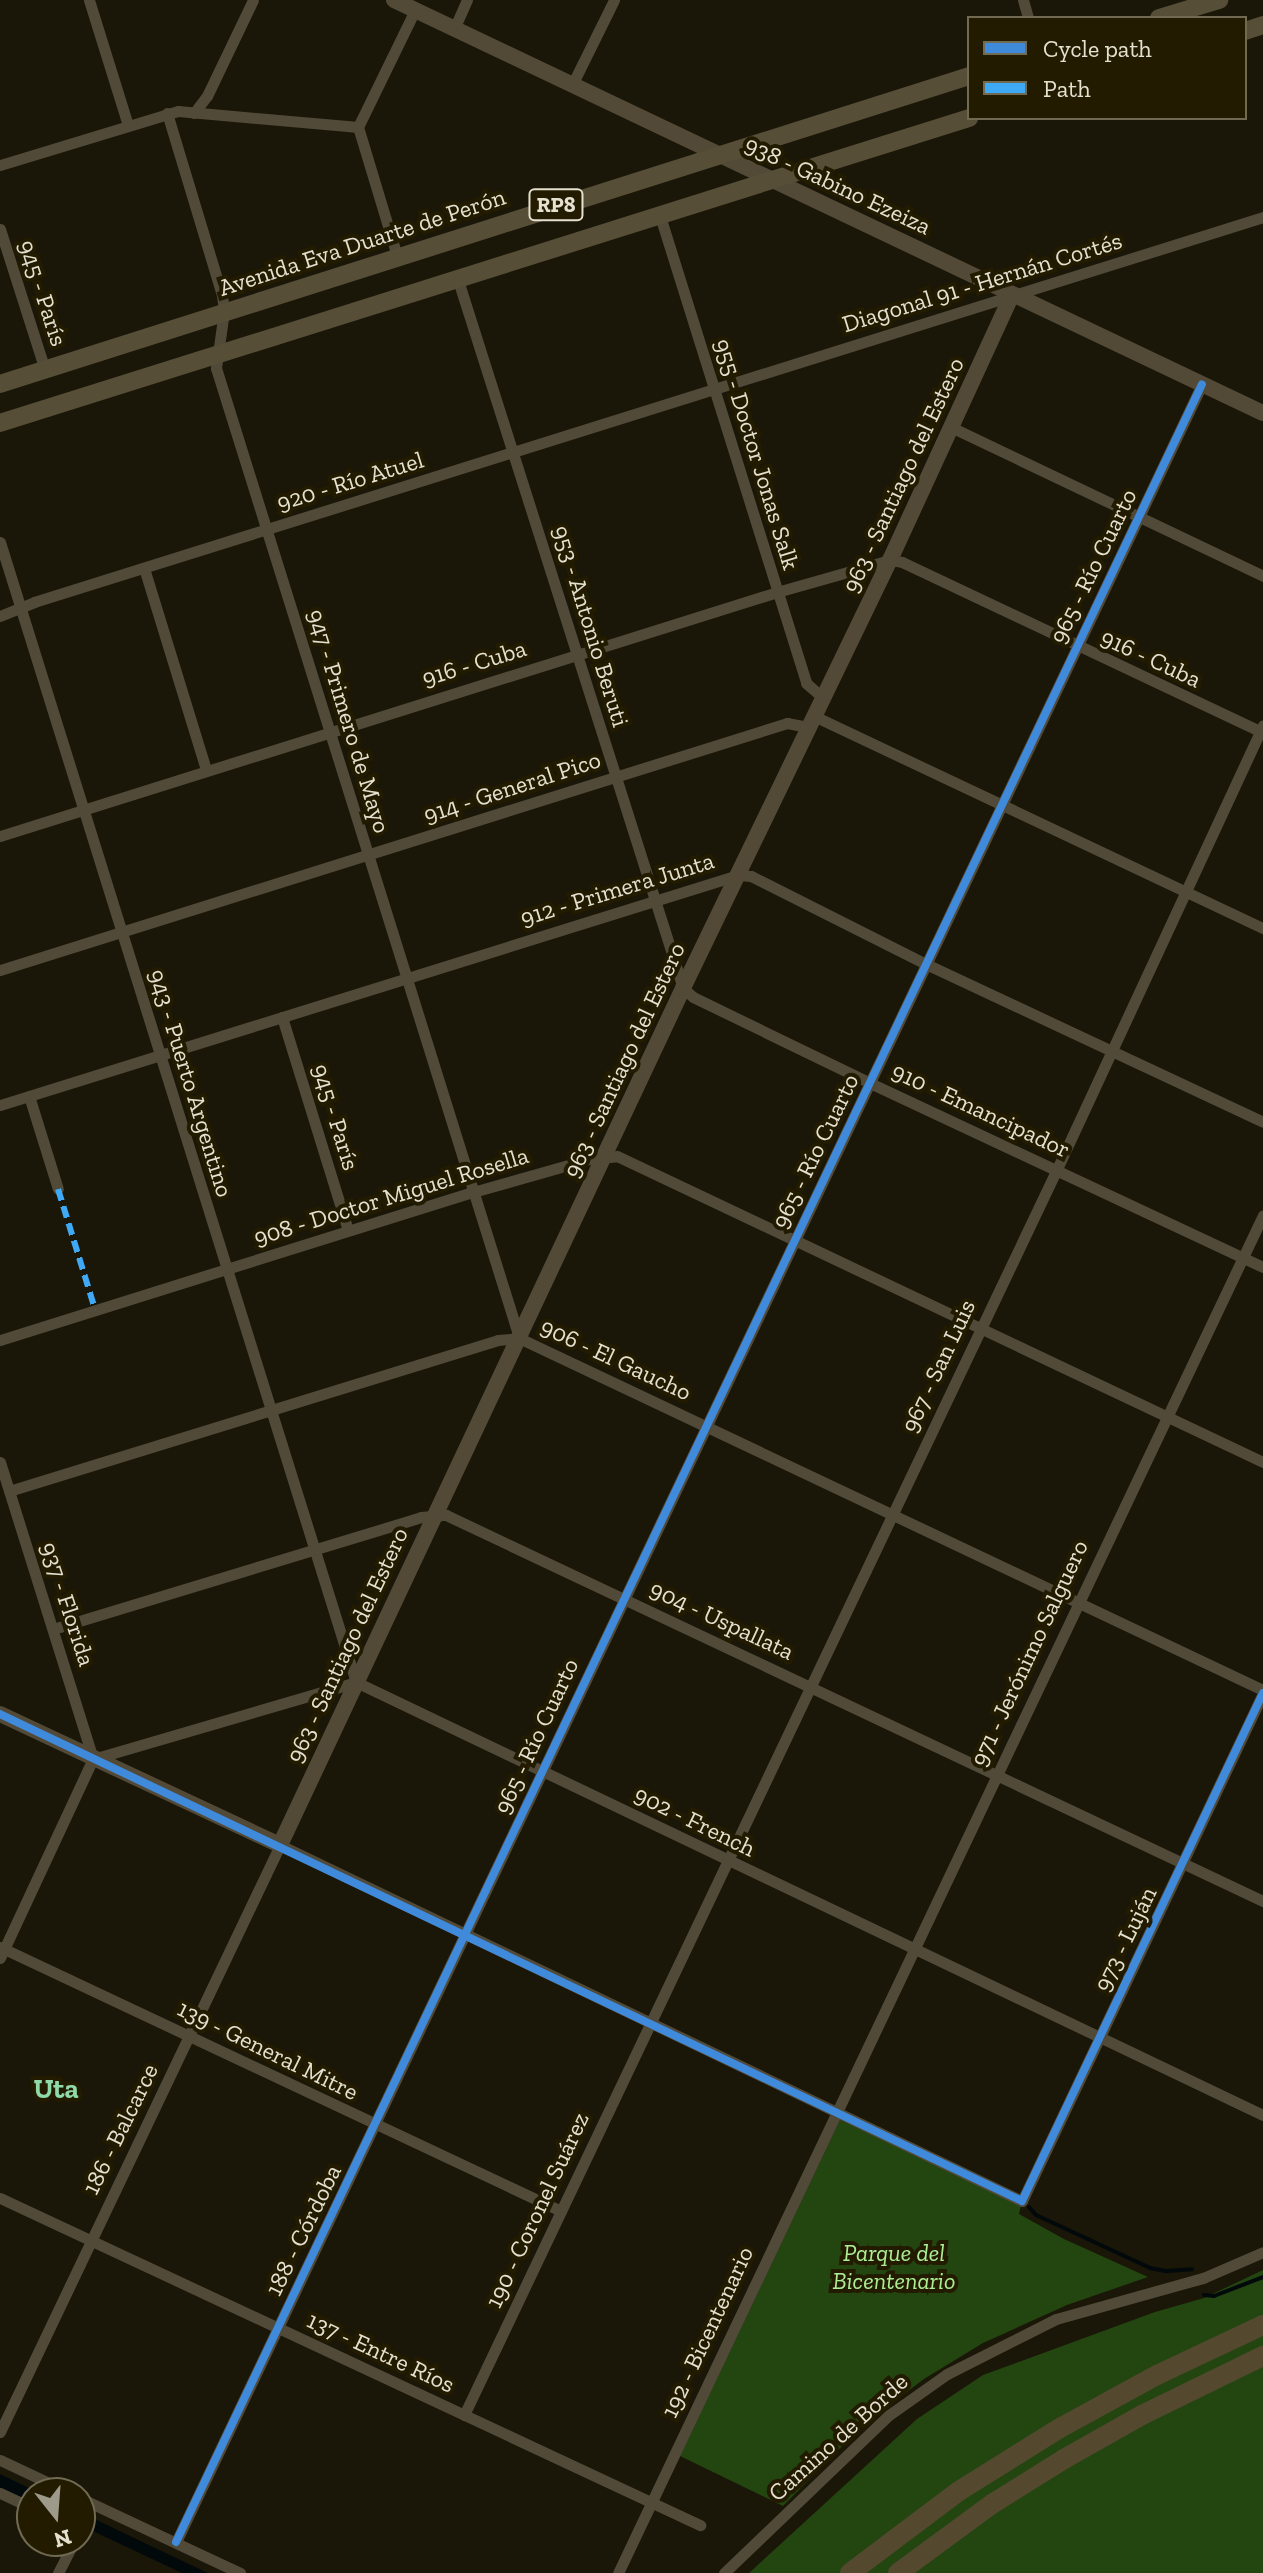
<!DOCTYPE html>
<meta charset="utf-8">
<style>
body{margin:0}
#map{position:relative;width:1263px;height:2573px;overflow:hidden;background:#1a1608;font-family:"Zilla Slab",serif}
div>[style]{position:absolute}
.green>*{inset:0;background:#234510}
.water>*{inset:0;background:#02090b}
.stream>*{height:4px;margin:-2px;padding:0 2px;transform-origin:2px;border-radius:2px;background:#02090b}
.street>*{height:11px;margin:-5.5px;padding:0 5.5px;transform-origin:5.5px;border-radius:5.5px;background:#514a38}
.secondary>*{height:16px;margin:-8px;padding:0 8px;transform-origin:8px;border-radius:8px;background:#524936}
.primary>*{height:18px;margin:-9px;padding:0 9px;transform-origin:9px;border-radius:9px;background:#574e38}
.highway>*{height:20px;margin:-10px;padding:0 10px;transform-origin:10px;border-radius:10px;background:#54492f}
.quiet>*{height:6px;margin-top:-3px;transform-origin:0;background:repeating-linear-gradient(90deg,#3fa9f5 0 12px,transparent 0 18px)}
.cycleway>*{height:8px;margin:-4px;padding:0 4px;transform-origin:4px;border-radius:4px;background:#408adc}
span{translate:-50% -50%;white-space:nowrap;text-align:center;line-height:1.15;-webkit-text-stroke:8px #221b00;paint-order:stroke}
.shield-label span{padding:2px 6px;background:#221b00;border:2px solid;border-radius:6px;-webkit-text-stroke-width:0}
.shield-label{font-size:22px;color:#e5e1d0;font-weight:700}
.street-label{font-size:24px;color:#e5e1d0}
.park-label{font-size:24px;color:#adee95;font-style:italic}
.quarter-label{font-size:28px;color:#90daaa;font-weight:700}
.legend{position:absolute;left:967px;top:16px;width:280px;height:104px;box-sizing:border-box;background:#221b00;border:2px solid #706a53;margin:0;padding:10px 14px;list-style:none;font-size:24px;color:#e5e1d0}
.legend li{display:flex;align-items:center;gap:16px;height:40px}
.legend b{width:40px;border:2px solid #706a53}
.north{position:absolute;left:16px;top:2477px;width:80px;height:80px;box-sizing:border-box;background:#221b00;border:2px solid #706a53;border-radius:50%;rotate:163deg;font-size:22px;font-weight:700;line-height:32px;text-align:center;color:#e5e1d0}
.north::after{content:'';display:block;margin:auto;width:28px;height:36px;background:#9e9a8a;clip-path:polygon(50% 0,100% 100%,50% 72%,0 100%)}
</style>
<div id="map">
<div class="green">
<div style="clip-path:polygon(840px 2120px,1021px 2205px,1019px 2214px,1064px 2239px,1148px 2277px,1067px 2305px,983px 2343px,924px 2379px,864px 2424px,783px 2506px,680px 2456px)"></div>
<div style="clip-path:polygon(1263px 2270px,1263px 2573px,749px 2573px,917px 2419px,983px 2375px,1155px 2312px,1204px 2298px)"></div>
</div>
<div class="water">
<div style="clip-path:polygon(0 2474px,39px 2493px,32px 2493px,32px 2503px,0 2488px)"></div>
<div style="clip-path:polygon(80px 2512px,151px 2546px,208px 2573px,182px 2573px,80px 2525px)"></div>
</div>
<div class="stream">
<div style="left:1029px;top:2207px;width:11px;rotate:49deg"></div>
<div style="left:1036px;top:2215px;width:126px;rotate:24.9deg"></div>
<div style="left:1150px;top:2268px;width:16px;rotate:11deg"></div>
<div style="left:1166px;top:2271px;width:26px;rotate:-4deg"></div>
<div style="left:1204px;top:2295px;width:10px;rotate:6deg"></div>
<div style="left:1214px;top:2296px;width:53px;rotate:-21.2deg"></div>
</div>
<div class="street">
<div style="left:89px;top:0;width:131px;rotate:72.7deg"></div>
<div style="left:1023px;top:0;width:19px;rotate:74deg"></div>
<div style="left:454px;top:29px;width:32px;rotate:-66deg"></div>
<div style="left:572px;top:85px;width:95px;rotate:-63.7deg"></div>
<div style="left:167px;top:113px;width:190px;rotate:73.2deg"></div>
<div style="left:222px;top:295px;width:16px;rotate:83deg"></div>
<div style="left:224px;top:311px;width:58px;rotate:98deg"></div>
<div style="left:216px;top:368px;width:1015px;rotate:72.64deg"></div>
<div style="left:194px;top:113px;width:21px;rotate:-53deg"></div>
<div style="left:207px;top:96px;width:106px;rotate:-64.4deg"></div>
<div style="left:0;top:165px;width:186px;rotate:-16.9deg"></div>
<div style="left:178px;top:111px;width:181px;rotate:5.1deg"></div>
<div style="left:660px;top:216px;width:489px;rotate:72.6deg"></div>
<div style="left:806px;top:683px;width:23px;rotate:41deg"></div>
<div style="left:0;top:229px;width:148px;rotate:72.3deg"></div>
<div style="left:397px;top:256px;width:135px;rotate:-106.8deg"></div>
<div style="left:358px;top:127px;width:130px;rotate:-64deg"></div>
<div style="left:457px;top:277px;width:746px;rotate:72.37deg"></div>
<div style="left:683px;top:988px;width:13px;rotate:42deg"></div>
<div style="left:693px;top:997px;width:197px;rotate:25.9deg"></div>
<div style="left:870px;top:1083px;width:434px;rotate:25.1deg"></div>
<div style="left:953px;top:428px;width:344px;rotate:25.5deg"></div>
<div style="left:0;top:542px;width:1194px;rotate:72.66deg"></div>
<div style="left:144px;top:568px;width:210px;rotate:72.9deg"></div>
<div style="left:0;top:616px;width:37px;rotate:-22deg"></div>
<div style="left:34px;top:602px;width:1288px;rotate:-17.39deg"></div>
<div style="left:814px;top:716px;width:497px;rotate:25.3deg"></div>
<div style="left:0;top:836px;width:814px;rotate:-17.43deg"></div>
<div style="left:777px;top:592px;width:117px;rotate:-15.8deg"></div>
<div style="left:890px;top:560px;width:12px;rotate:9deg"></div>
<div style="left:902px;top:562px;width:399px;rotate:25.3deg"></div>
<div style="left:0;top:970px;width:825px;rotate:-17.42deg"></div>
<div style="left:787px;top:723px;width:21px;rotate:11deg"></div>
<div style="left:282px;top:1017px;width:223px;rotate:72.8deg"></div>
<div style="left:29px;top:1096px;width:97px;rotate:72.7deg"></div>
<div style="left:0;top:1105px;width:773px;rotate:-17.31deg"></div>
<div style="left:738px;top:875px;width:13px;rotate:4deg"></div>
<div style="left:751px;top:876px;width:196px;rotate:26.7deg"></div>
<div style="left:926px;top:964px;width:372px;rotate:25.1deg"></div>
<div style="left:0;top:1340px;width:496px;rotate:-17.4deg"></div>
<div style="left:473px;top:1192px;width:122px;rotate:-15.8deg"></div>
<div style="left:590px;top:1159px;width:27px;rotate:-6deg"></div>
<div style="left:617px;top:1156px;width:715px;rotate:25.35deg"></div>
<div style="left:0;top:1462px;width:310px;rotate:72.6deg"></div>
<div style="left:9px;top:1491px;width:512px;rotate:-17.16deg"></div>
<div style="left:498px;top:1340px;width:21px;rotate:-5deg"></div>
<div style="left:519px;top:1338px;width:823px;rotate:25.32deg"></div>
<div style="left:53px;top:1629px;width:385px;rotate:-16.9deg"></div>
<div style="left:421px;top:1517px;width:25px;rotate:-5deg"></div>
<div style="left:446px;top:1515px;width:904px;rotate:25.29deg"></div>
<div style="left:93px;top:1759px;width:274px;rotate:-16.3deg"></div>
<div style="left:356px;top:1682px;width:1005px;rotate:25.52deg"></div>
<div style="left:0;top:1947px;width:620px;rotate:25.2deg"></div>
<div style="left:0;top:1958px;width:220px;rotate:-65deg"></div>
<div style="left:0;top:2198px;width:773px;rotate:25.04deg"></div>
<div style="left:464px;top:2415px;width:1380px;rotate:-64.55deg"></div>
<div style="left:1057px;top:1169px;width:489px;rotate:-65.1deg"></div>
<div style="left:0;top:2432px;width:650px;rotate:-64.5deg"></div>
<div style="left:280px;top:1845px;width:823px;rotate:25.63deg"></div>
<div style="left:1022px;top:2201px;width:562px;rotate:-64.62deg"></div>
<div style="left:0;top:2460px;width:77px;rotate:25.2deg"></div>
<div style="left:0;top:2493px;width:35px;rotate:25deg"></div>
<div style="left:80px;top:2498px;width:177px;rotate:25.1deg"></div>
<div style="left:176px;top:2542px;width:2389px;rotate:-64.57deg"></div>
<div style="left:58px;top:2573px;width:36px;rotate:-63deg"></div>
<div style="left:618px;top:2573px;width:1503px;rotate:-64.59deg"></div>
<div style="left:724px;top:2573px;width:228px;rotate:-43.8deg"></div>
<div style="left:889px;top:2415px;width:71px;rotate:-35.3deg"></div>
<div style="left:947px;top:2374px;width:122px;rotate:-26.8deg"></div>
<div style="left:1056px;top:2319px;width:153px;rotate:-15.6deg"></div>
<div style="left:1203px;top:2278px;width:65px;rotate:-23.4deg"></div>
</div>
<div class="secondary">
<div style="left:394px;top:0;width:962px;rotate:25.42deg"></div>
<div style="left:0;top:1714px;width:309px;rotate:25.1deg"></div>
<div style="left:280px;top:1845px;width:947px;rotate:-64.81deg"></div>
<div style="left:683px;top:988px;width:475px;rotate:-64.2deg"></div>
<div style="left:890px;top:560px;width:292px;rotate:-65.3deg"></div>
</div>
<div class="primary">
<div style="left:1159px;top:18px;width:63px;rotate:-16.7deg"></div>
<div style="left:1245px;top:31px;width:19px;rotate:-18deg"></div>
<div style="left:0;top:384px;width:1017px;rotate:-17.63deg"></div>
<div style="left:0;top:423px;width:1016px;rotate:-17.47deg"></div>
</div>
<div class="highway">
<div style="left:850px;top:2573px;width:136px;rotate:-37deg"></div>
<div style="left:959px;top:2491px;width:119px;rotate:-32deg"></div>
<div style="left:1060px;top:2428px;width:111px;rotate:-28.7deg"></div>
<div style="left:1157px;top:2375px;width:117px;rotate:-25.3deg"></div>
<div style="left:898px;top:2573px;width:117px;rotate:-36.3deg"></div>
<div style="left:992px;top:2504px;width:85px;rotate:-32deg"></div>
<div style="left:1064px;top:2459px;width:90px;rotate:-29.4deg"></div>
<div style="left:1142px;top:2415px;width:135px;rotate:-26deg"></div>
</div>
<div class="quiet">
<div style="left:58px;top:1189px;width:126px;rotate:72.9deg"></div>
</div>
<div class="cycleway">
<div style="left:0;top:1714px;width:1132px;rotate:25.48deg"></div>
<div style="left:1022px;top:2201px;width:562px;rotate:-64.62deg"></div>
<div style="left:176px;top:2542px;width:2389px;rotate:-64.57deg"></div>
</div>
<div class="shield-label">
<span style="left:556px;top:205px">RP8</span>
</div>
<div class="street-label">
<span style="left:838px;top:185px;rotate:25deg">938 - Gabino Ezeiza</span>
<span style="left:362px;top:242px;rotate:-18deg">Avenida Eva Duarte de Perón</span>
<span style="left:982px;top:282px;rotate:-17deg">Diagonal 91 - Hernán Cortés</span>
<span style="left:43px;top:293px;rotate:72deg">945 - París</span>
<span style="left:757px;top:454px;rotate:73deg">955 - Doctor Jonas Salk</span>
<span style="left:903px;top:475px;rotate:-65deg">963 - Santiago del Estero</span>
<span style="left:350px;top:481px;rotate:-17deg">920 - Río Atuel</span>
<span style="left:1093px;top:566px;rotate:-64deg">965 - Río Cuarto</span>
<span style="left:591px;top:626px;rotate:73deg">953 - Antonio Beruti</span>
<span style="left:1151px;top:658px;rotate:25deg">916 - Cuba</span>
<span style="left:474px;top:663px;rotate:-17deg">916 - Cuba</span>
<span style="left:349px;top:721px;rotate:73deg">947 - Primero de Mayo</span>
<span style="left:512px;top:787px;rotate:-18deg">914 - General Pico</span>
<span style="left:617px;top:889px;rotate:-17deg">912 - Primera Junta</span>
<span style="left:624px;top:1060px;rotate:-65deg">963 - Santiago del Estero</span>
<span style="left:191px;top:1083px;rotate:73deg">943 - Puerto Argentino</span>
<span style="left:981px;top:1110px;rotate:25deg">910 - Emancipador</span>
<span style="left:336px;top:1117px;rotate:73deg">945 - París</span>
<span style="left:815px;top:1151px;rotate:-64deg">965 - Río Cuarto</span>
<span style="left:391px;top:1196px;rotate:-17deg">908 - Doctor Miguel Rosella</span>
<span style="left:616px;top:1359px;rotate:25deg">906 - El Gaucho</span>
<span style="left:938px;top:1366px;rotate:-65deg">967 - San Luis</span>
<span style="left:68px;top:1604px;rotate:72deg">937 - Florida</span>
<span style="left:722px;top:1620px;rotate:25deg">904 - Uspallata</span>
<span style="left:347px;top:1645px;rotate:-65deg">963 - Santiago del Estero</span>
<span style="left:1029px;top:1653px;rotate:-65deg">971 - Jerónimo Salguero</span>
<span style="left:536px;top:1736px;rotate:-65deg">965 - Río Cuarto</span>
<span style="left:695px;top:1821px;rotate:26deg">902 - French</span>
<span style="left:1125px;top:1939px;rotate:-64deg">973 - Luján</span>
<span style="left:268px;top:2050px;rotate:26deg">139 - General Mitre</span>
<span style="left:120px;top:2129px;rotate:-64deg">186 - Balcarce</span>
<span style="left:537px;top:2210px;rotate:-65deg">190 - Coronel Suárez</span>
<span style="left:303px;top:2230px;rotate:-64deg">188 - Córdoba</span>
<span style="left:707px;top:2332px;rotate:-65deg">192 - Bicentenario</span>
<span style="left:381px;top:2352px;rotate:25deg">137 - Entre Ríos</span>
<span style="left:838px;top:2437px;rotate:-42deg">Camino de Borde</span>
</div>
<div class="park-label">
<span style="left:894px;top:2267px">Parque del<br>Bicentenario</span>
</div>
<div class="quarter-label">
<span style="left:56px;top:2089px">Uta</span>
</div>
<ul class="legend">
<li><b style="height:10px;background:#408adc"></b>Cycle path</li>
<li><b style="height:10px;background:#3fa9f5"></b>Path</li>
</ul>
<div class="north">N</div>
</div>
